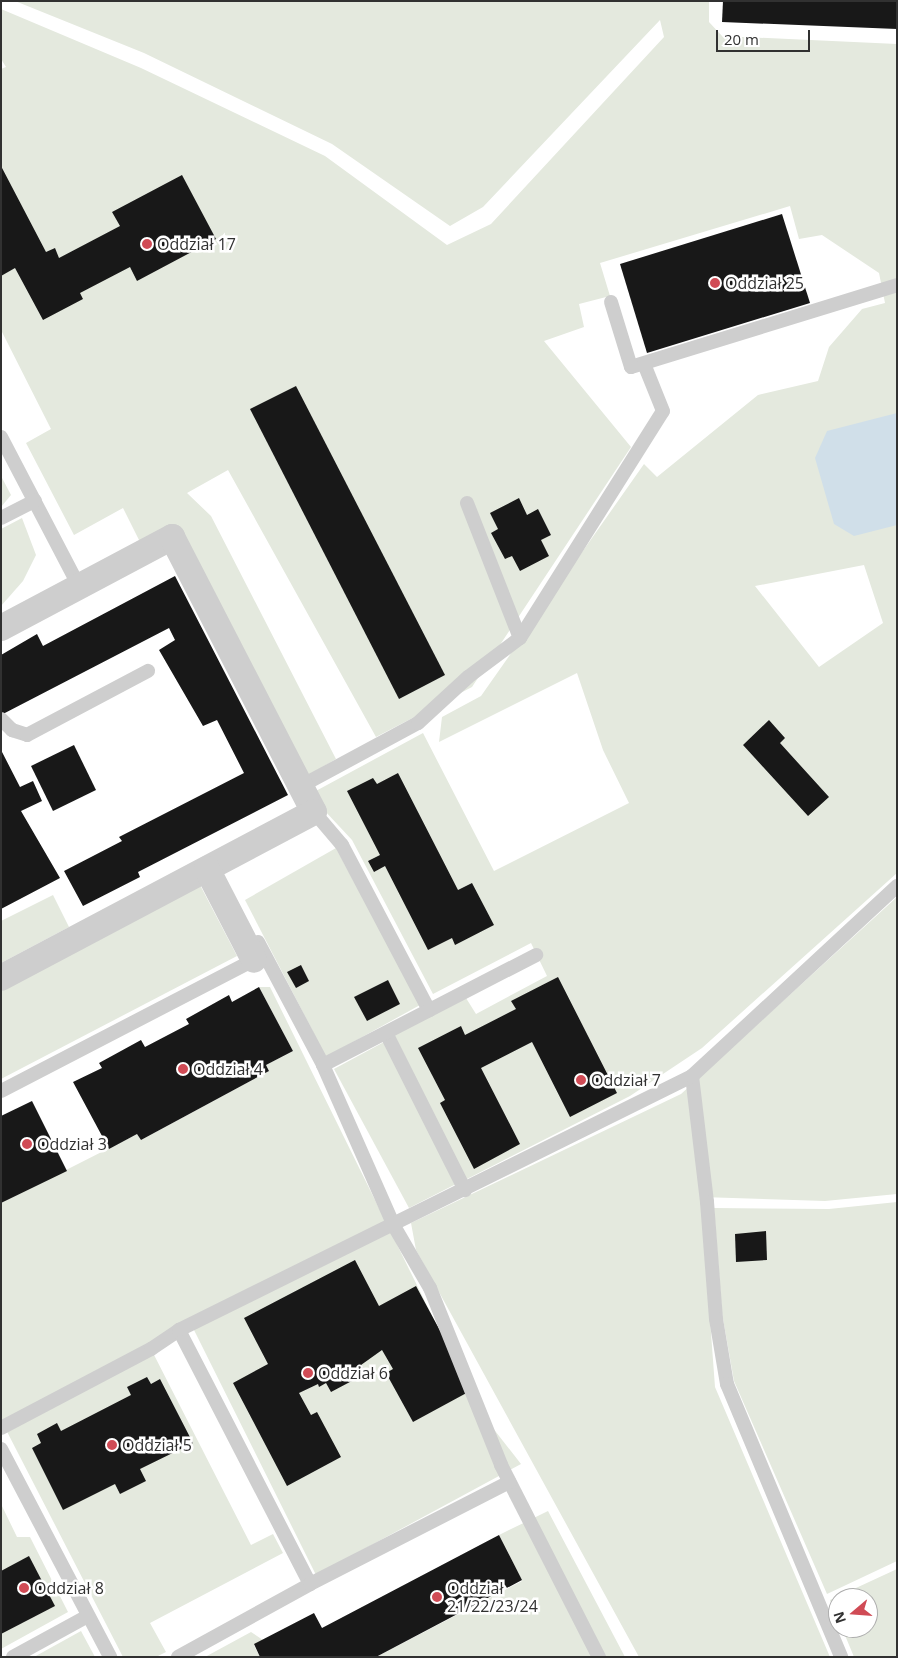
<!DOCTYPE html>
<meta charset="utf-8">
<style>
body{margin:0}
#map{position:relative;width:898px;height:1658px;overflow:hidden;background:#fff;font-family:"Open Sans",sans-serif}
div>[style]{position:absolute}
.green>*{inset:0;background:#e4e9de}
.water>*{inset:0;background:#d0dfe9}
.building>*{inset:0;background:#181818}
.lane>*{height:14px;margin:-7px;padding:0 7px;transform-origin:7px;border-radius:7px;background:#cecece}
.street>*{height:26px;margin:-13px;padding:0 13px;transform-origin:13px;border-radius:13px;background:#cecece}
.dots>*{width:14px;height:14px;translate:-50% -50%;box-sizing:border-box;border:2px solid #fff;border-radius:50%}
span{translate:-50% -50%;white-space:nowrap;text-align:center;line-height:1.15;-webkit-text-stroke:5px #fff;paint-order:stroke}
.poi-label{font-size:16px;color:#313131}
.left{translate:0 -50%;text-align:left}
.frame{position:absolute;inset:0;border:2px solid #313131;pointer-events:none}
.north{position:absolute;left:828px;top:1588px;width:50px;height:50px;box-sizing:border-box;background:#fff;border:1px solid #adadad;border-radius:50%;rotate:252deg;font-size:14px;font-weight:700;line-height:20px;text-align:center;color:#313131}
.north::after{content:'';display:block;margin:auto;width:18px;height:22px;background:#d04b55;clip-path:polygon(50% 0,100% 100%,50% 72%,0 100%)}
.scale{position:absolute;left:716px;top:30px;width:94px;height:22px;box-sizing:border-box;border:2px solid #313131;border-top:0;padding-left:6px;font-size:15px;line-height:18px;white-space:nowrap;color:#313131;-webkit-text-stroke:4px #fff;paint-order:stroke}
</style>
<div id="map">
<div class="green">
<div style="clip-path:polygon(evenodd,15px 1px,709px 1px,709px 22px,722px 36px,897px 44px,897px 873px,702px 1048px,630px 1096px,465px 1180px,392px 1036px,466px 998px,476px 1014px,547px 976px,531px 943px,433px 994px,352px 840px,324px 810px,314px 792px,423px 733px,494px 871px,629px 803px,603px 750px,577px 673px,439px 742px,442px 717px,481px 696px,644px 464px,657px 477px,758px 395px,818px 381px,829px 347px,862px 309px,885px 303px,879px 273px,822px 235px,799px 239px,790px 206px,600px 263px,610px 296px,579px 304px,584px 327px,544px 341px,631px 447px,472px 687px,376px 737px,228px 470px,187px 493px,211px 516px,336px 759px,307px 776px,179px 526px,142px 546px,123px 508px,74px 535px,26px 443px,51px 429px,1px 330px,1px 69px,6px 67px,1px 59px,1px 9px,141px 68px,325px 156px,447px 245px,491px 224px,664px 37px,660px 20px,483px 207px,450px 226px,332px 144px,144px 53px,15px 1px,864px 565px,883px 623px,819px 667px,755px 586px,864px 565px)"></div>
<div style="clip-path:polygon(1px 476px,11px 495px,1px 507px)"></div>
<div style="clip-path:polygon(22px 518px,36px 555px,23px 581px,1px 606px,1px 529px)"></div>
<div style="clip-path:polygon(336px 848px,420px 1005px,326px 1057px,245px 900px)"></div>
<div style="clip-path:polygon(200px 885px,237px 956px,1px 1079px,1px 988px)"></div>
<div style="clip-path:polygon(53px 895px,69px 927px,1px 963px,1px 921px)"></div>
<div style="clip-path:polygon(897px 897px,897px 1194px,825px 1201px,701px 1197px,715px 1387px,830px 1657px,639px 1657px,416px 1250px,411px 1223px,681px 1094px)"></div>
<div style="clip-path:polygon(259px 987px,270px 987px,478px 1409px,521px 1464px,316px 1575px,191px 1324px,151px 1349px,251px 1545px,273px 1534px,283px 1553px,150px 1623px,166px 1652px,156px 1657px,123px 1657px,1px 1420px,1px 1203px,137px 1134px,141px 1140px,269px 1071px,266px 1065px,293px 1051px)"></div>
<div style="clip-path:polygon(384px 1042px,456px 1184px,409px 1208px,334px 1069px)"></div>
<div style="clip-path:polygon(897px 1202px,897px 1561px,827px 1594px,734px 1381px,722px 1313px,714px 1208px,829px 1209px)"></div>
<div style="clip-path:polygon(1px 1504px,17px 1537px,30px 1537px,68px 1612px,1px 1649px)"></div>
<div style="clip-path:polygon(548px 1511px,625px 1657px,376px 1657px,522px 1581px,499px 1535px)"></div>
<div style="clip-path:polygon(897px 1569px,897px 1657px,854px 1657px,842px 1628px,868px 1628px,868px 1598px,838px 1598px,838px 1619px,830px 1600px)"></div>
<div style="clip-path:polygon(81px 1631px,95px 1657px,34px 1657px)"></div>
<div style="clip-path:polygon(251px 1632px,263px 1640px,254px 1645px,260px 1657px,205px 1657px)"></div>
</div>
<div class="water">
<div style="clip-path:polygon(897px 413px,897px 525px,854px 536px,834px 524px,815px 458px,827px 431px)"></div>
</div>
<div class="building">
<div style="clip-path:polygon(723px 1px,897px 1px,897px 29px,722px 22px)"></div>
<div style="clip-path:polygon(1px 166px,46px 252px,55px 248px,59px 258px,120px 226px,112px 212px,182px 175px,216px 239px,137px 281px,130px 267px,80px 293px,83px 299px,43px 320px,15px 268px,1px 276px)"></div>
<div style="clip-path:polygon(782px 214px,810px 303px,647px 353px,620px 264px)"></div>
<div style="clip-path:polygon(296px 386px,445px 675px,399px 699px,250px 409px)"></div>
<div style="clip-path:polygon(519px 498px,527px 515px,538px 509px,551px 535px,541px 540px,549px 556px,520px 571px,512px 556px,505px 559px,491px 533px,498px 529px,490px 513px)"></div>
<div style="clip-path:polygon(175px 576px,288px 795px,138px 872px,140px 877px,83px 906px,64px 871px,122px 841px,119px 837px,244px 773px,217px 720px,203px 726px,159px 650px,175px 640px,169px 628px,1px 715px,1px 655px,37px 634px,43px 646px)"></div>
<div style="clip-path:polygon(769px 720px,785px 738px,780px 743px,829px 797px,808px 816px,743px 745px)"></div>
<div style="clip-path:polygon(74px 745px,96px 790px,53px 811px,31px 766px)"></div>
<div style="clip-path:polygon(1px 750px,20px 787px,33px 781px,42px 801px,21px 811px,60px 878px,1px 909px)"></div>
<div style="clip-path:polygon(398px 773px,458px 890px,472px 883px,494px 925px,455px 945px,452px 938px,428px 950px,385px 866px,374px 872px,368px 861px,380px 855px,347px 791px,373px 778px,377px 784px)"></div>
<div style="clip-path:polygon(301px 965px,309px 981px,296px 988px,287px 972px)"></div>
<div style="clip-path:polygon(558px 977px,617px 1093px,570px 1117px,532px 1042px,481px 1068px,520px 1144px,474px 1169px,440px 1103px,445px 1100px,418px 1048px,461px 1026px,465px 1035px,516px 1009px,511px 1001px)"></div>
<div style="clip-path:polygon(388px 980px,400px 1004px,367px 1021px,354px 997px)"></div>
<div style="clip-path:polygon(259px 987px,293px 1051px,266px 1065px,269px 1071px,141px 1140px,137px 1134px,109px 1149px,73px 1082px,102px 1068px,99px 1063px,141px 1040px,145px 1047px,189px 1024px,186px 1019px,229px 995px,232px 1002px)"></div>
<div style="clip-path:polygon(32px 1101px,67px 1171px,1px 1203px,1px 1116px)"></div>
<div style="clip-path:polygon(766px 1231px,767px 1260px,736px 1262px,735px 1234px)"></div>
<div style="clip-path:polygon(355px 1260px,379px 1306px,416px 1286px,472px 1390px,413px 1422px,386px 1373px,393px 1369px,382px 1350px,361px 1365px,365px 1374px,331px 1392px,326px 1383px,319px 1387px,318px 1384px,299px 1393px,311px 1415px,317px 1412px,341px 1457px,287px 1486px,233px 1383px,268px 1364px,244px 1318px)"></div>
<div style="clip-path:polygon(147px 1377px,151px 1384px,160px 1379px,193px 1443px,140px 1469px,146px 1481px,120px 1494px,115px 1484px,63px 1510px,32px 1448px,41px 1443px,37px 1434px,57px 1423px,61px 1431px,131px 1395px,127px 1387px)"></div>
<div style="clip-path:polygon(499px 1535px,522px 1580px,376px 1657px,260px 1657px,254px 1644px,314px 1613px,322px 1628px)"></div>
<div style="clip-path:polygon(29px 1556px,55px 1606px,1px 1634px,1px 1571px)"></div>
</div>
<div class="lane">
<div style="left:611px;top:302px;width:68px;rotate:72.9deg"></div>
<div style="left:631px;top:367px;width:278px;rotate:-17.1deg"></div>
<div style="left:1px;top:437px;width:168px;rotate:62.4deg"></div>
<div style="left:467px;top:503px;width:145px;rotate:68.6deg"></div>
<div style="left:1px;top:518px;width:38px;rotate:-27deg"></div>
<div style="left:1px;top:719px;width:16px;rotate:45deg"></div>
<div style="left:12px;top:730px;width:16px;rotate:18deg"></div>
<div style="left:27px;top:735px;width:137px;rotate:-27.9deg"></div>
<div style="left:301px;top:786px;width:133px;rotate:-28.3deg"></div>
<div style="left:418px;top:723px;width:68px;rotate:-42.6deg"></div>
<div style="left:468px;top:677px;width:65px;rotate:-36.9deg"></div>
<div style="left:520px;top:638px;width:268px;rotate:-57.8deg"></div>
<div style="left:663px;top:411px;width:51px;rotate:-112deg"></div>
<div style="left:314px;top:812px;width:43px;rotate:49.7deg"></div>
<div style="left:342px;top:845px;width:187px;rotate:62.2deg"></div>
<div style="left:258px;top:942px;width:139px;rotate:62.1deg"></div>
<div style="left:323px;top:1065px;width:176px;rotate:66.2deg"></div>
<div style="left:394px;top:1226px;width:72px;rotate:59.9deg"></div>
<div style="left:430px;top:1288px;width:191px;rotate:68.1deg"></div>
<div style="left:501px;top:1465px;width:216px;rotate:63deg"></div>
<div style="left:386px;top:1033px;width:176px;rotate:63.3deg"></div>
<div style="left:323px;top:1065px;width:240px;rotate:-27.3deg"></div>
<div style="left:692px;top:1076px;width:127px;rotate:83.2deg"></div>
<div style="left:707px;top:1202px;width:117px;rotate:85.6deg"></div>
<div style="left:716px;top:1319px;width:66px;rotate:80.4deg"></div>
<div style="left:727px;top:1384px;width:296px;rotate:67.3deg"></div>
<div style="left:1px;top:1091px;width:289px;rotate:-27.4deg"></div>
<div style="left:1px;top:1428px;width:170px;rotate:-27.8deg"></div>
<div style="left:151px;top:1349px;width:34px;rotate:-34deg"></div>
<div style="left:1px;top:1449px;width:235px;rotate:62.3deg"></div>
<div style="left:310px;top:1584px;width:286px;rotate:-117.3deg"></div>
<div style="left:179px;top:1330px;width:572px;rotate:-26.34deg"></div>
<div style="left:692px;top:1076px;width:280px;rotate:-42.8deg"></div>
<div style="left:13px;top:1657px;width:85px;rotate:-28.7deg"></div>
<div style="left:178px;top:1657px;width:151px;rotate:-28.9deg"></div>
<div style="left:310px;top:1584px;width:224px;rotate:-27.1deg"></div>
</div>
<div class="street">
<div style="left:1px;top:628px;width:194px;rotate:-28deg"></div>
<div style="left:172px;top:537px;width:309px;rotate:62.7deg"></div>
<div style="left:314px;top:812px;width:354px;rotate:152.1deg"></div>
<div style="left:207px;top:869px;width:102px;rotate:62.7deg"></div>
</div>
<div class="dots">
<div style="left:147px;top:244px;background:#d04b55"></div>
<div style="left:715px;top:283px;background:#d04b55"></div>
<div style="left:183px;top:1069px;background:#d04b55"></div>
<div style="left:581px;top:1080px;background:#d04b55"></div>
<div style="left:27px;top:1144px;background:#d04b55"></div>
<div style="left:308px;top:1373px;background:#d04b55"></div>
<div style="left:112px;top:1445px;background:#d04b55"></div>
<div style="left:24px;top:1588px;background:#d04b55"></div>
<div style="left:437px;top:1597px;background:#d04b55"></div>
</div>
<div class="poi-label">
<span class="left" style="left:157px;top:244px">Oddział 17</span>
<span class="left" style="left:725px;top:283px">Oddział 25</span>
<span class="left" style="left:193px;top:1069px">Oddział 4</span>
<span class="left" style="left:591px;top:1080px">Oddział 7</span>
<span class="left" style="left:37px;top:1144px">Oddział 3</span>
<span class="left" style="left:318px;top:1373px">Oddział 6</span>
<span class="left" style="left:122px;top:1445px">Oddział 5</span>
<span class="left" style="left:34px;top:1588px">Oddział 8</span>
<span class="left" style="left:447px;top:1597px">Oddział<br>21/22/23/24</span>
</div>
<div class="frame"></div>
<div class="north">N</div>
<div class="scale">20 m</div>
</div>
